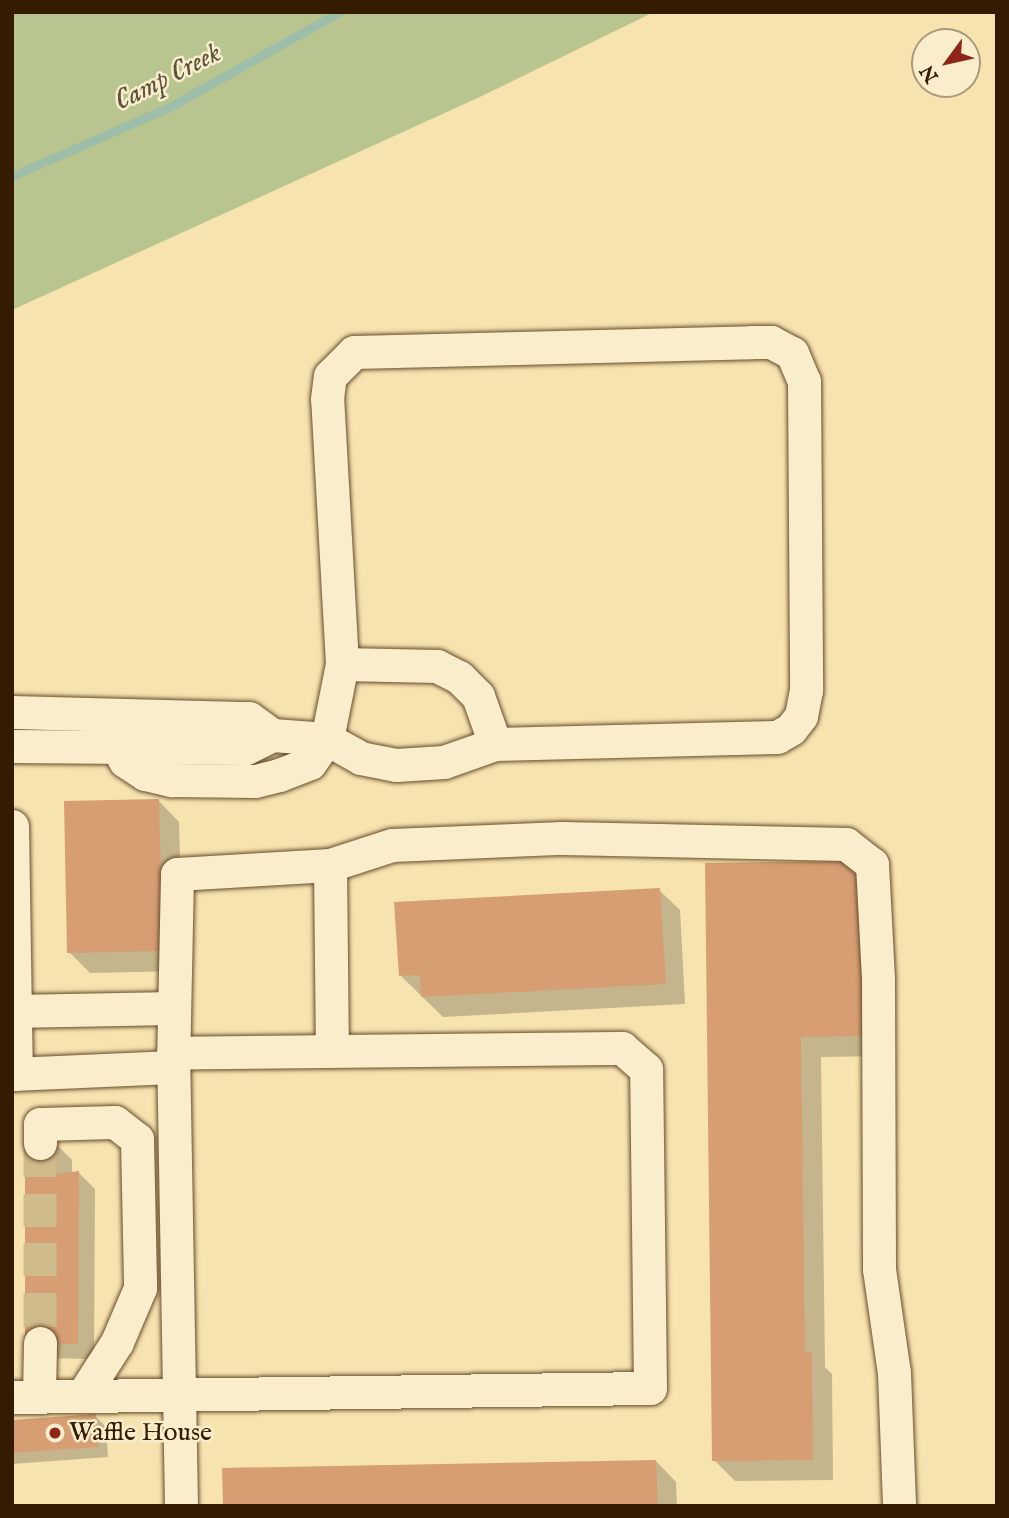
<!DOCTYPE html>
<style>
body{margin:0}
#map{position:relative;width:1009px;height:1518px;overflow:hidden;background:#f7e3b0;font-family:"IM FELL English",serif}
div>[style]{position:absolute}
.green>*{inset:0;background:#b8c58f}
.shadow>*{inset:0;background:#0003}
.stream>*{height:9px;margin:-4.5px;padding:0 4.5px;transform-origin:4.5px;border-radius:4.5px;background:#9ebea9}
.building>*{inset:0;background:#d79e73}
.minor-tunnel>*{height:33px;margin-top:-16.5px;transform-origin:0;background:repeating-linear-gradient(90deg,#d0bb8d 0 33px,transparent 0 50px)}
.roads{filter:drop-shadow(0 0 2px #664d2c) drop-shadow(0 0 2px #664d2c)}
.minor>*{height:33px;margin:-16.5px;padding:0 16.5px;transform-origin:16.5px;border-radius:16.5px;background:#faedcc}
.dots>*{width:19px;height:19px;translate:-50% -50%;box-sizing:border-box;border:4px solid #faedcc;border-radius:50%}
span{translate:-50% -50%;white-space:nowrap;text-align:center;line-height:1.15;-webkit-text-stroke:5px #faedcc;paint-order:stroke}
.poi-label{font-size:26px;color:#351b00}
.left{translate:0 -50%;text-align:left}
.water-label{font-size:28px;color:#5a543b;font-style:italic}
.frame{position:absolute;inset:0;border:14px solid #351b00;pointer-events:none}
.north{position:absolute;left:911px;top:28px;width:70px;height:70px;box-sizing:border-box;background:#faedcc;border:2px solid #ab997a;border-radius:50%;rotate:237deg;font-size:19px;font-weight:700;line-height:28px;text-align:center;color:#351b00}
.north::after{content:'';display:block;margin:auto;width:24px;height:32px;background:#8f2418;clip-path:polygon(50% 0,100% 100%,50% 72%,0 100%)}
</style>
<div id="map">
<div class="green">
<div style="clip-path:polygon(12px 12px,654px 12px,482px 96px,12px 310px)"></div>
</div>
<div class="shadow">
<div style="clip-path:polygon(159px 801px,179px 822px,183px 971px,90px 973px,69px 952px)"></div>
<div style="clip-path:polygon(707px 865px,887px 1056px,821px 1057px,825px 1367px,832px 1374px,833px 1480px,735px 1481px,714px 1460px)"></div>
<div style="clip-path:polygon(659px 890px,680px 910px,685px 1004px,443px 1017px,400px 975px)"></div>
<div style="clip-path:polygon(56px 1144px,72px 1160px,72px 1174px,79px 1173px,95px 1189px,94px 1359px,42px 1358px)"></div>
<div style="clip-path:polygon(95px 1416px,106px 1427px,108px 1457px,12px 1464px,12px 1422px)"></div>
<div style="clip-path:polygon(656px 1461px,676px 1482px,677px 1506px,225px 1506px)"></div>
</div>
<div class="stream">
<div style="left:12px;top:176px;width:170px;rotate:-23.6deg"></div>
<div style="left:168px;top:108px;width:196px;rotate:-29.3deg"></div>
</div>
<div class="building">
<div style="clip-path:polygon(159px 799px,163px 951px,67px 953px,64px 801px)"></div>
<div style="clip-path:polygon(865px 861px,867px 1036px,801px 1037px,805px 1352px,812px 1352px,813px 1460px,712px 1461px,705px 863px)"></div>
<div style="clip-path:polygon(660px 888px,666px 984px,421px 997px,420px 975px,399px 976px,394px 902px)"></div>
<div style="clip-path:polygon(56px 1142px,57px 1174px,79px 1171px,78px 1344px,25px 1343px,25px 1144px)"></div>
<div style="clip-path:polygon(96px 1414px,98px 1447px,12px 1453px,12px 1420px)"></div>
<div style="clip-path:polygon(656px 1460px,658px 1506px,223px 1506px,222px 1468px)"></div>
</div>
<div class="minor-tunnel">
<div style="left:40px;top:1143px;width:200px;rotate:90deg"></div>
</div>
<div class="roads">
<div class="minor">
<div style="left:342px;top:664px;width:95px;rotate:1.2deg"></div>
<div style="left:437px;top:666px;width:25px;rotate:27deg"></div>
<div style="left:459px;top:677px;width:27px;rotate:45deg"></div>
<div style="left:478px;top:696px;width:51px;rotate:70.5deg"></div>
<div style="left:12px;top:712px;width:237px;rotate:1.5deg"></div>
<div style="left:249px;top:718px;width:29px;rotate:36deg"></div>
<div style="left:272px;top:735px;width:29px;rotate:153deg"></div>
<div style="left:246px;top:748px;width:234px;rotate:-179.5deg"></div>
<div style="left:117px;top:715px;width:32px;rotate:90deg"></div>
<div style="left:117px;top:747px;width:16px;rotate:60deg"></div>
<div style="left:125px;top:761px;width:24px;rotate:33deg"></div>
<div style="left:145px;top:774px;width:28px;rotate:13deg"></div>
<div style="left:172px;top:780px;width:83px;rotate:0.7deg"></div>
<div style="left:255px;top:781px;width:25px;rotate:-14deg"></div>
<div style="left:279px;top:775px;width:33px;rotate:-21deg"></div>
<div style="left:310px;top:763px;width:29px;rotate:-55deg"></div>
<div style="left:327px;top:739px;width:76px;rotate:-78.7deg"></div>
<div style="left:342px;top:664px;width:265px;rotate:-93.2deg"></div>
<div style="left:327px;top:399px;width:23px;rotate:-83deg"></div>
<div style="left:330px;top:376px;width:34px;rotate:-45deg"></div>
<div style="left:354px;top:352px;width:398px;rotate:-1.4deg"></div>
<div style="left:752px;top:342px;width:19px"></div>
<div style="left:771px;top:342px;width:24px;rotate:28deg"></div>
<div style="left:792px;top:353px;width:30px;rotate:67deg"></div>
<div style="left:804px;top:381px;width:309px;rotate:89.6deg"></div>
<div style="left:806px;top:690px;width:26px;rotate:101deg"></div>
<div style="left:801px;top:716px;width:16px;rotate:128deg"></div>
<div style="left:791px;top:729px;width:16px;rotate:150deg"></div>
<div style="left:777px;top:737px;width:282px;rotate:178.6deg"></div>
<div style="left:495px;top:744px;width:54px;rotate:160.6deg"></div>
<div style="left:444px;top:762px;width:48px;rotate:176.4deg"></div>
<div style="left:396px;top:765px;width:36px;rotate:-169deg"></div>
<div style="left:361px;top:758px;width:39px;rotate:-151deg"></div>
<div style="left:327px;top:739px;width:55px;rotate:-175.8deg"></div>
<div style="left:12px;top:826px;width:248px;rotate:89.1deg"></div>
<div style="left:330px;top:865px;width:186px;rotate:89.4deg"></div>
<div style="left:12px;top:1011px;width:162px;rotate:-1.1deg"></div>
<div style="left:12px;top:1074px;width:161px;rotate:-2.5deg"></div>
<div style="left:40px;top:1143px;width:19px;rotate:-90deg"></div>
<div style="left:40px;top:1124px;width:75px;rotate:-1.5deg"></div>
<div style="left:115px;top:1122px;width:28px;rotate:38deg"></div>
<div style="left:137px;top:1139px;width:149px;rotate:88.8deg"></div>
<div style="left:140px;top:1288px;width:59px;rotate:113.1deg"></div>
<div style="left:117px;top:1342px;width:63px;rotate:122.7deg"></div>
<div style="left:39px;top:1396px;width:53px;rotate:-88.9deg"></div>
<div style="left:12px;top:1397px;width:638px;rotate:-0.81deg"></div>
<div style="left:650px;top:1388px;width:319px;rotate:-90.7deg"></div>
<div style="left:646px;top:1069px;width:32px;rotate:-139deg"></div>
<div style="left:622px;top:1048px;width:449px;rotate:179.4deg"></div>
<div style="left:181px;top:1506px;width:439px;rotate:-91deg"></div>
<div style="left:173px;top:1067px;width:193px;rotate:-88.8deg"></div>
<div style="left:177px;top:874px;width:153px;rotate:-3.4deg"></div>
<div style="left:330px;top:865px;width:65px;rotate:-17.9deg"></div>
<div style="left:392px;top:845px;width:170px;rotate:-2.4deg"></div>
<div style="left:562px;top:838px;width:284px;rotate:1.2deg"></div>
<div style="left:846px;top:844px;width:33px;rotate:38deg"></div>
<div style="left:872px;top:864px;width:114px;rotate:87deg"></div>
<div style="left:878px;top:978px;width:291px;rotate:89.8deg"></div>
<div style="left:879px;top:1269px;width:105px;rotate:81.8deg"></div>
<div style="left:894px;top:1373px;width:133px;rotate:87.8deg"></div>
</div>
</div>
<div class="dots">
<div style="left:55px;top:1433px;background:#8f2418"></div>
</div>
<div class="poi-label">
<span class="left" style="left:69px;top:1433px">Waffle House</span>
</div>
<div class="water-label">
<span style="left:168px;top:78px;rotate:-27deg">Camp Creek</span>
</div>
<div class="frame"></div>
<div class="north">N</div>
</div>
